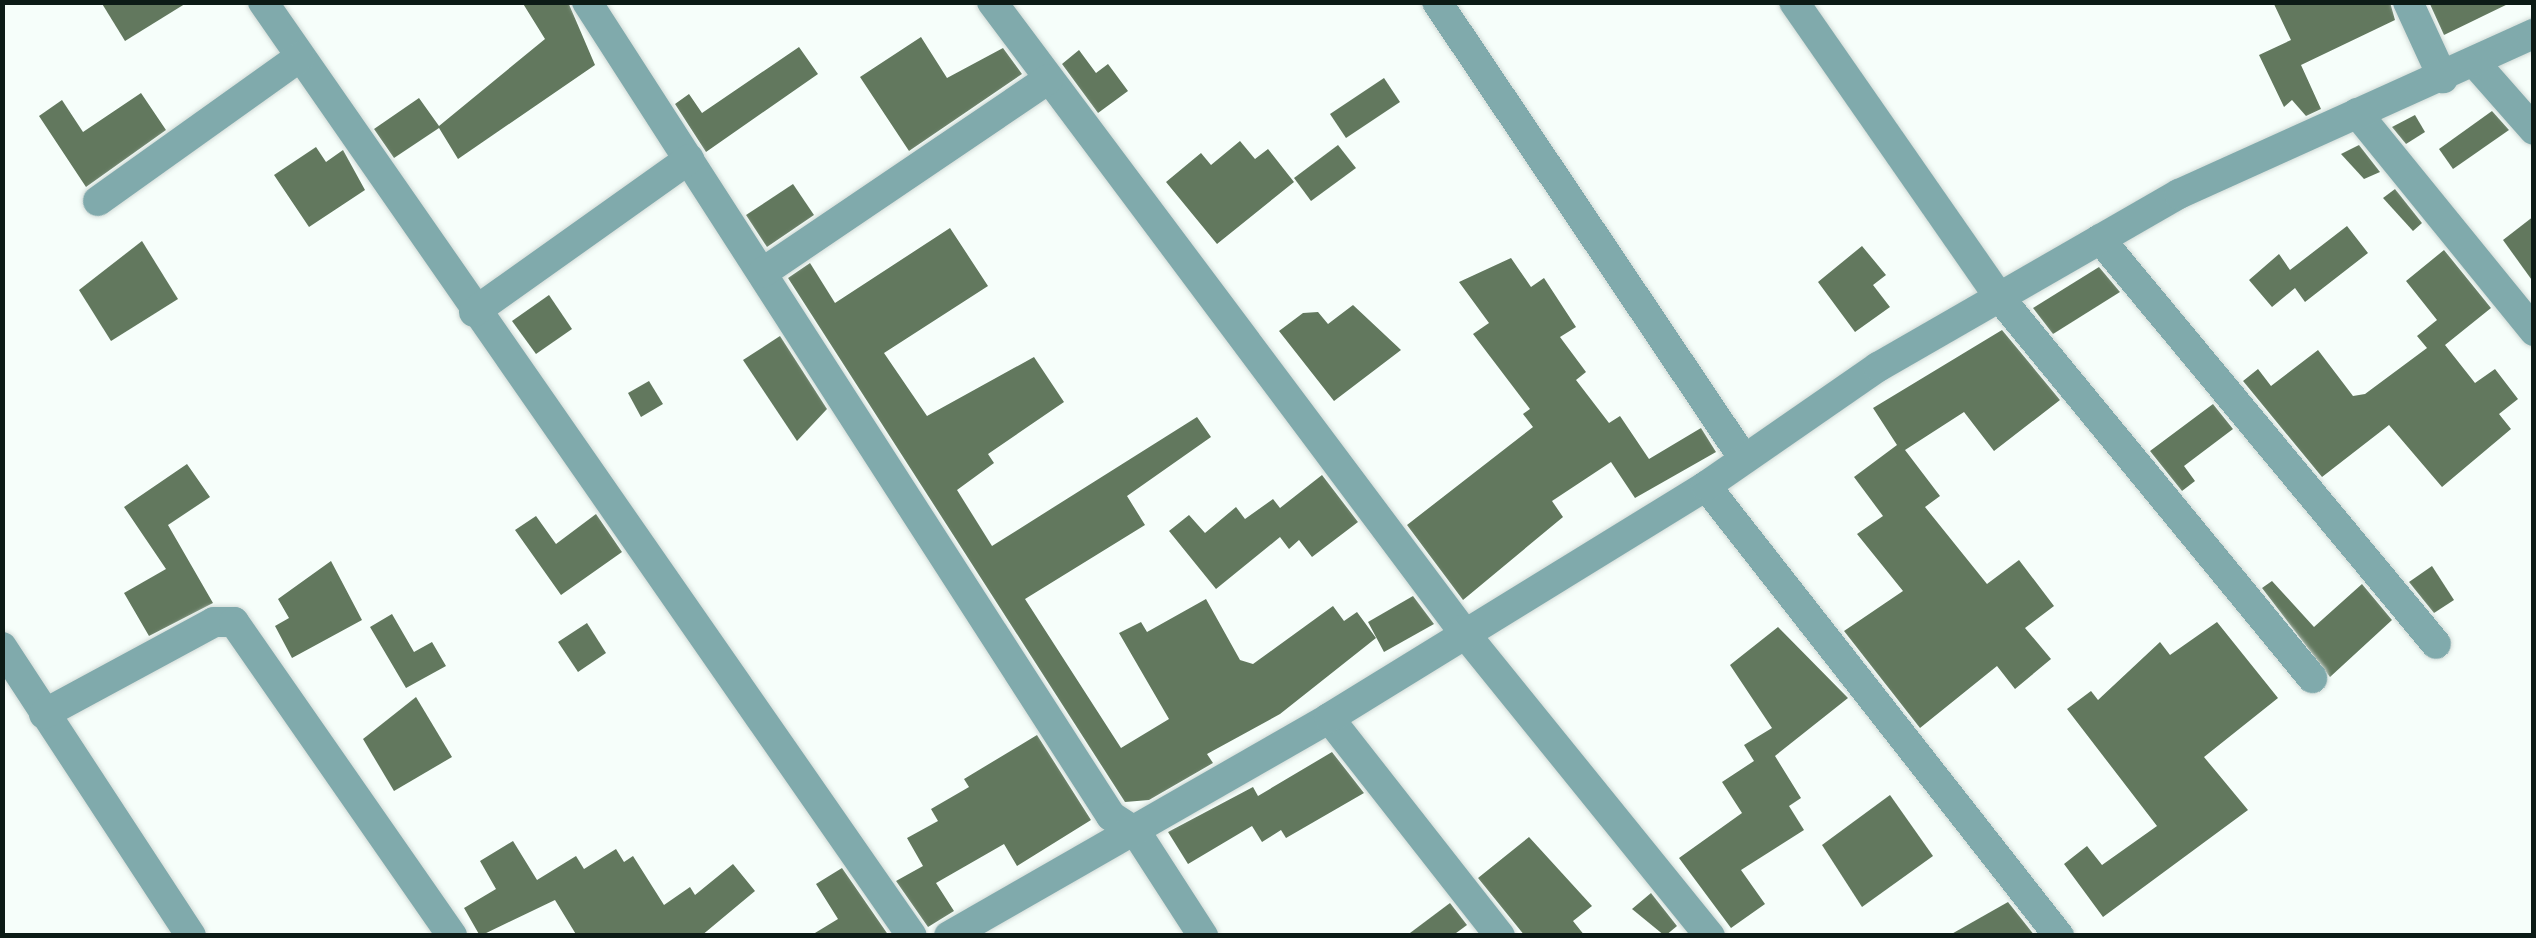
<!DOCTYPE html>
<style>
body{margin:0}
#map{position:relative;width:2536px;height:938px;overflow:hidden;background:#f6fefa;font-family:"Roboto Condensed",sans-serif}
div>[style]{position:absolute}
.building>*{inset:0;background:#62785e}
.roads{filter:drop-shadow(0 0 2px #d1dad6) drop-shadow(0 0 2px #d1dad6)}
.minor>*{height:30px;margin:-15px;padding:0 15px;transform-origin:15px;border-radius:15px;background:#80aaac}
span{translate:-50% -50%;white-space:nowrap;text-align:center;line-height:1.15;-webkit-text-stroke:8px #fff;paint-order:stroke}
.frame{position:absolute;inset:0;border:5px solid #0c1b16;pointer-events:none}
</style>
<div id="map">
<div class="building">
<div style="clip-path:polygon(101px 2px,188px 2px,125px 41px)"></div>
<div style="clip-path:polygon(522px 2px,568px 2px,595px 65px,458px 159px,439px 128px,394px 158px,374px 129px,419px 98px,439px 126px,545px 39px)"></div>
<div style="clip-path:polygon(2273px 2px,2390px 2px,2395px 20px,2301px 65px,2321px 109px,2306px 116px,2292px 100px,2284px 107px,2259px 55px,2291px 40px)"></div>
<div style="clip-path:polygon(2429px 2px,2512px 2px,2444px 35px)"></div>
<div style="clip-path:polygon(921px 37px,947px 78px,1003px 48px,1022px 74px,909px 151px,860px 77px)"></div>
<div style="clip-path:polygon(799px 47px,818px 74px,706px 152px,675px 104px,689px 94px,702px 113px)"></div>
<div style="clip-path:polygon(1079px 50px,1096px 73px,1108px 64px,1128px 91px,1098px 113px,1062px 64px)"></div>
<div style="clip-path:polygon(1384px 78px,1400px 102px,1346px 138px,1330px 114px)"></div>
<div style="clip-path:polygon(141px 93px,166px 130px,86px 187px,39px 116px,62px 100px,83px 132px)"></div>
<div style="clip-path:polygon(2492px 111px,2509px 130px,2453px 169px,2439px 149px)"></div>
<div style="clip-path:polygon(2415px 115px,2425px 132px,2406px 144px,2392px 127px)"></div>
<div style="clip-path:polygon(1240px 141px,1255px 159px,1268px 149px,1294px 182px,1217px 244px,1166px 182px,1201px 153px,1211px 165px)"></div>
<div style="clip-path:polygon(1338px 145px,1356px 168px,1311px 201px,1294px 178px)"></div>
<div style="clip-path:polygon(2359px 145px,2380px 172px,2364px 179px,2341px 154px)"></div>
<div style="clip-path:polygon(316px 147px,326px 162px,343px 150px,365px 190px,309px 227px,274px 175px)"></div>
<div style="clip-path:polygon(793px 184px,814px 215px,767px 247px,746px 215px)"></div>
<div style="clip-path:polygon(2395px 189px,2422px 223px,2413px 231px,2383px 198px)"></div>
<div style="clip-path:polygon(2534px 216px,2534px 283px,2503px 240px)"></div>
<div style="clip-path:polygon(2347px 226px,2368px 253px,2305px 302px,2295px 288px,2272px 307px,2249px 280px,2279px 254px,2290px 270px)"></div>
<div style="clip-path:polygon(950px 228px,988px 286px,884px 353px,927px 416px,1034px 357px,1064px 402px,988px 454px,994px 463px,957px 490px,992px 546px,1197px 417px,1211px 437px,1127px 496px,1145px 525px,1025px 599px,1121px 748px,1169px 719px,1119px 633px,1141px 622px,1147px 632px,1206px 599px,1240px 660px,1253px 664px,1333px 606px,1344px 621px,1357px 612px,1376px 638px,1280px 714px,1207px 754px,1213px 763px,1149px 800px,1125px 802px,788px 278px,810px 263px,835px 303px)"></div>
<div style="clip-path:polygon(142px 241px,178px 299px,111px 341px,79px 290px)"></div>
<div style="clip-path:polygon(1862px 246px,1886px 275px,1873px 285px,1890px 307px,1855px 332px,1818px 282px)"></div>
<div style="clip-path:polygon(2444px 250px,2491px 308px,2445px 345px,2475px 383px,2495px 369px,2518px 399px,2499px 414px,2511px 429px,2442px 487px,2389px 425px,2322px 477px,2243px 381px,2258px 369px,2271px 386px,2318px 350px,2353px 396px,2365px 394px,2427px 348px,2417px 336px,2437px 320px,2406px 281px)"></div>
<div style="clip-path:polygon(1511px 258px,1531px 287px,1544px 278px,1576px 327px,1560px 337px,1586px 372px,1576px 380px,1609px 423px,1620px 416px,1649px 459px,1701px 428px,1716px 452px,1635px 498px,1611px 462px,1552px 501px,1563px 517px,1463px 600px,1407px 525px,1533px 427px,1523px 414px,1530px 409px,1473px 334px,1489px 323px,1459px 282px)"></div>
<div style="clip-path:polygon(2099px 267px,2120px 292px,2053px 334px,2033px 308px)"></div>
<div style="clip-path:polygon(549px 295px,572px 329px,536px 354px,512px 321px)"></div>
<div style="clip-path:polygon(1353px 305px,1401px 350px,1334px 401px,1279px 331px,1303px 313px,1318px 312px,1328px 324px)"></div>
<div style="clip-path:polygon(2002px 330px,2060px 400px,1994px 451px,1964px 412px,1905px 450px,1940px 496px,1925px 507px,1987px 584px,2019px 560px,2054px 606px,2025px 628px,2051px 659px,2015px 689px,1997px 666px,1920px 728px,1844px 631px,1903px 591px,1857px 534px,1883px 516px,1854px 477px,1897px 445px,1873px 408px)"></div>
<div style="clip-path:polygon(780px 336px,827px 409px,797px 441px,743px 360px)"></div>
<div style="clip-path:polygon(649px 381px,663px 404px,641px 417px,628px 393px)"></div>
<div style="clip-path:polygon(2213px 404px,2233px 429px,2184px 466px,2195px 481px,2182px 491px,2150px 451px)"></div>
<div style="clip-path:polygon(187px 464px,210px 497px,168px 525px,213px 603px,149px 636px,124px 593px,166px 569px,124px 507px)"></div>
<div style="clip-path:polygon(1322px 475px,1358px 522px,1312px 557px,1299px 540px,1289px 549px,1280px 537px,1216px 589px,1169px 531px,1189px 515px,1205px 533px,1236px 507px,1245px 519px,1273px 499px,1280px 508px)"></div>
<div style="clip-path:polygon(596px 514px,622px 552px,561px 595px,515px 530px,536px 516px,556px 544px)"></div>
<div style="clip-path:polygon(331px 561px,362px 620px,292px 658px,275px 626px,289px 618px,278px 599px)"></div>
<div style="clip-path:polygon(2432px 566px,2454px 600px,2434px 613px,2409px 582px)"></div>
<div style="clip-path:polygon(2272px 581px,2314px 627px,2362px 584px,2392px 620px,2330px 677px,2262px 588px)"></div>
<div style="clip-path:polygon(1413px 596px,1434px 624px,1384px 652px,1368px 622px)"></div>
<div style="clip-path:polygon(392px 614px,414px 652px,432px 642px,446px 666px,406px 688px,370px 627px)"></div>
<div style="clip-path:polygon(2217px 622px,2278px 698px,2204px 757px,2248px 810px,2103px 917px,2064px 864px,2087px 846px,2102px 865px,2157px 826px,2067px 709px,2091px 691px,2098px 700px,2160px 642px,2170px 655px)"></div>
<div style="clip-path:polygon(587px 623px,606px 653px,578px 672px,558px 642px)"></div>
<div style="clip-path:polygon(1778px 627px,1848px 698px,1775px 756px,1801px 798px,1789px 806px,1804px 830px,1741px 870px,1765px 904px,1731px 928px,1679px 858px,1742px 813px,1722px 782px,1754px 761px,1744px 745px,1772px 728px,1730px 665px)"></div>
<div style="clip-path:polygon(416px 697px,452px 757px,394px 791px,363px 739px)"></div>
<div style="clip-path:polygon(1037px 735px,1091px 820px,1017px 866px,1004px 844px,936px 883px,954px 911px,928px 927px,896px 881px,923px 866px,907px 838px,938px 821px,931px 809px,969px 787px,964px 779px)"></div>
<div style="clip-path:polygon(1332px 752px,1364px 793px,1286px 838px,1281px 830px,1262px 842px,1252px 826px,1188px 864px,1168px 832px,1253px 787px,1258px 796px)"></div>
<div style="clip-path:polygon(1890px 795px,1933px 856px,1862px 907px,1822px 845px)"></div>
<div style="clip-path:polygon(1529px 837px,1592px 906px,1573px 921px,1585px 936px,1525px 936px,1478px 878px)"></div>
<div style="clip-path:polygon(513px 841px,537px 880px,576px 856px,584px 869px,616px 849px,624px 862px,633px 856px,664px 905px,690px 887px,695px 895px,733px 864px,755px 891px,701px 936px,577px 936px,555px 900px,480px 936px,464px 908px,496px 889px,480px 861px)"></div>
<div style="clip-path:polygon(842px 868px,889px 936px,810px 936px,838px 919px,816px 884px)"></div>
<div style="clip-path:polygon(1651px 893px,1677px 926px,1665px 936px,1632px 909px)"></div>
<div style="clip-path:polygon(2008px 902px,2035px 936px,1948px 936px)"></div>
<div style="clip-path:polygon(1450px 903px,1467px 925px,1452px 936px,1406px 936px)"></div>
</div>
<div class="roads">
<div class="minor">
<div style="left:263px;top:2px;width:1137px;rotate:55.21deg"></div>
<div style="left:587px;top:2px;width:968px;rotate:57.23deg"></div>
<div style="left:1111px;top:816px;width:30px;rotate:33deg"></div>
<div style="left:1136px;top:832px;width:124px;rotate:57.2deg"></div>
<div style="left:992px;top:2px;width:784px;rotate:53.19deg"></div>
<div style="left:1462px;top:630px;width:394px;rotate:51deg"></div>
<div style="left:1437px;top:2px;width:547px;rotate:56.11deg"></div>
<div style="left:1794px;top:2px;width:361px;rotate:55.2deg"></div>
<div style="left:2000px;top:298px;width:492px;rotate:50.6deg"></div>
<div style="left:2408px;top:2px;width:84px;rotate:65.3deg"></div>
<div style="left:2475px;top:63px;width:89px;rotate:48.6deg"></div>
<div style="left:2357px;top:113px;width:281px;rotate:50.9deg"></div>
<div style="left:98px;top:201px;width:248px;rotate:-35.5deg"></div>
<div style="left:2100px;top:239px;width:526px;rotate:50.32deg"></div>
<div style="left:762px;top:273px;width:346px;rotate:-34.1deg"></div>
<div style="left:474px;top:312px;width:264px;rotate:-35.4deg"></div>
<div style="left:1706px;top:486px;width:572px;rotate:51.89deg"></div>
<div style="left:2px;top:647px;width:345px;rotate:56.8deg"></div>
<div style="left:44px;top:714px;width:193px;rotate:-28.4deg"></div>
<div style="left:214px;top:622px;width:20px"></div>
<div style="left:234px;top:622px;width:382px;rotate:55.2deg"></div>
<div style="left:1329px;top:718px;width:277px;rotate:51.9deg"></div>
<div style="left:949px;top:936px;width:438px;rotate:-29.8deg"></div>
<div style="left:1329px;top:718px;width:443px;rotate:-31.6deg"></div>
<div style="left:1706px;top:486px;width:209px;rotate:-34.7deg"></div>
<div style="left:1878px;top:367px;width:347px;rotate:-29.9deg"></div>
<div style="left:2179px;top:194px;width:389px;rotate:-24.3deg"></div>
</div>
</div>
<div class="frame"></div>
</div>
